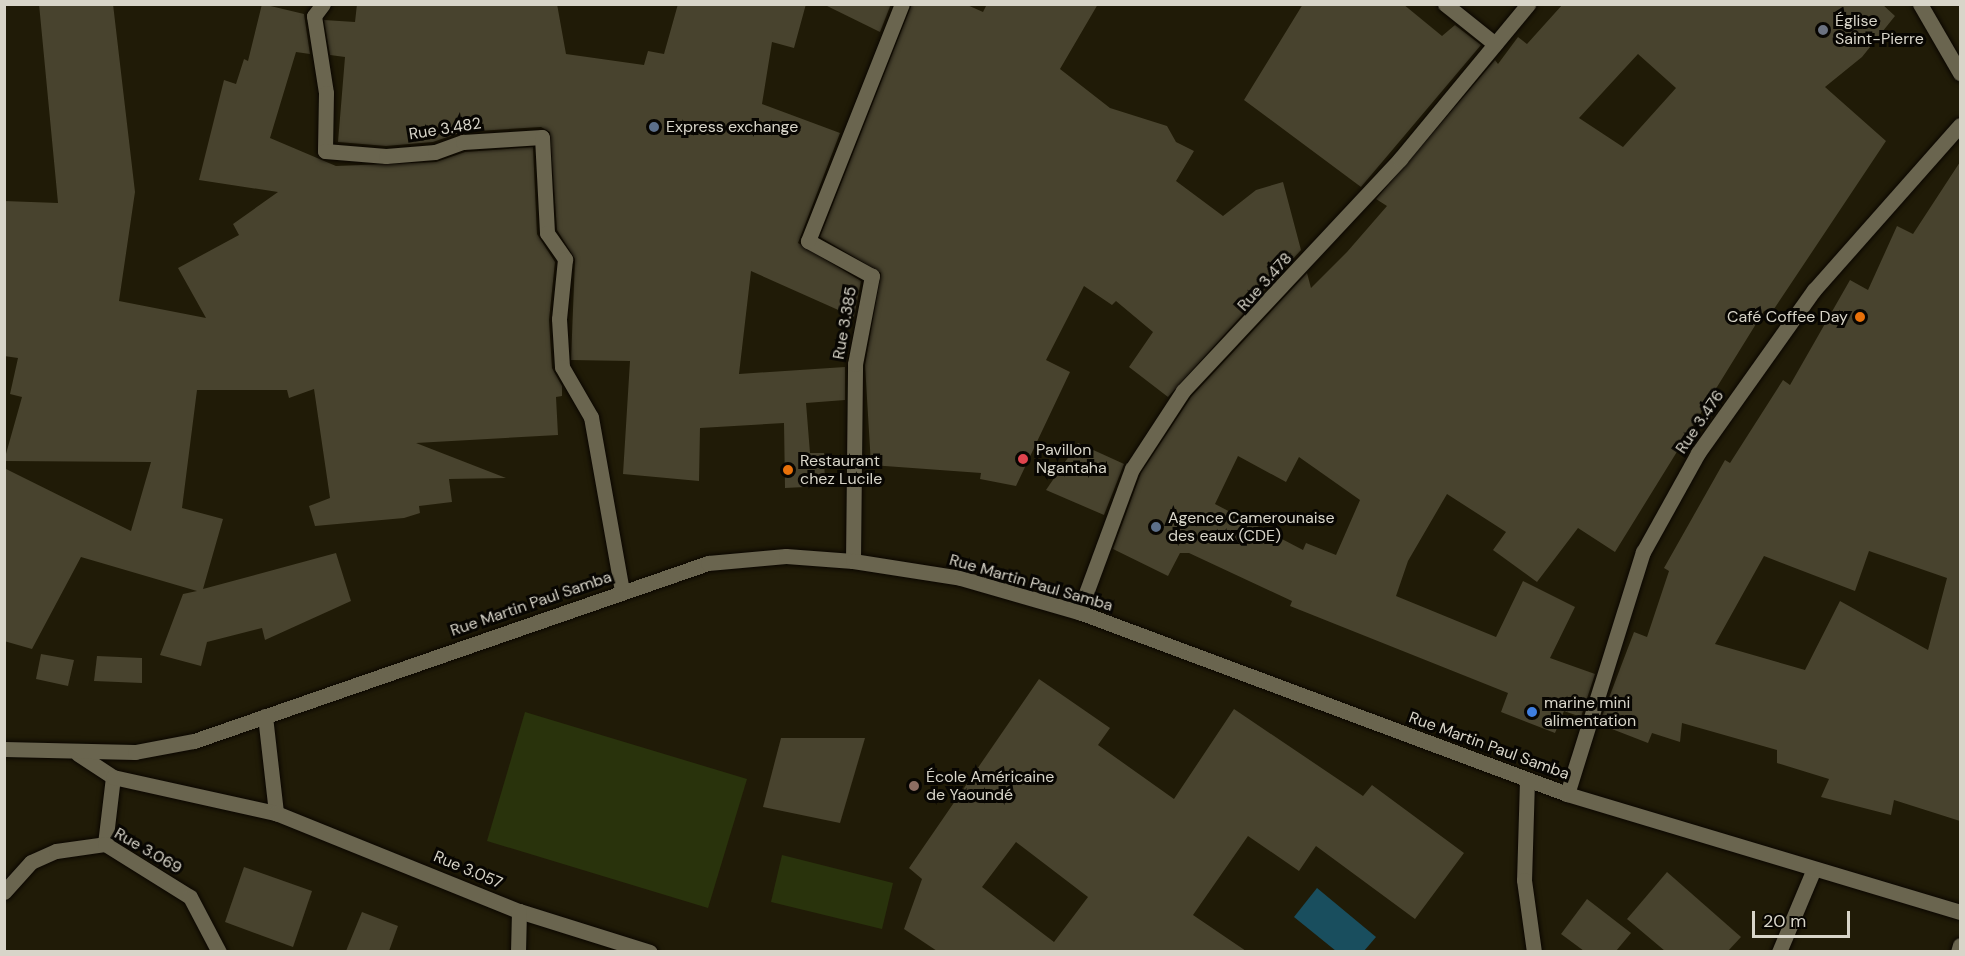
<!DOCTYPE html>
<meta charset="utf-8">
<style>
body{margin:0}
#map{position:relative;width:1965px;height:956px;overflow:hidden;background:#201b07;font-family:"DM Sans",sans-serif}
div>[style]{position:absolute}
.green>*{inset:0;background:#29330c}
.water>*{inset:0;background:#194e5e}
.building>*{inset:0;background:#48432e}
.roads{filter:drop-shadow(0 0 2px #0a0600) drop-shadow(0 0 2px #0a0600)}
.service>*{height:15px;margin:-7.5px;padding:0 7.5px;transform-origin:7.5px;border-radius:7.5px;background:#6a654f}
.minor>*{height:15px;margin:-7.5px;padding:0 7.5px;transform-origin:7.5px;border-radius:7.5px;background:#6a654f}
.secondary>*{height:15px;margin:-7.5px;padding:0 7.5px;transform-origin:7.5px;border-radius:7.5px;background:#6a654f}
.dots>*{width:16px;height:16px;translate:-50% -50%;box-sizing:border-box;border:3px solid #080602;border-radius:50%}
span{translate:-50% -50%;white-space:nowrap;text-align:center;line-height:1.15;-webkit-text-stroke:6px #080602;paint-order:stroke}
.poi-label{font-size:16px;color:#d8d5c9}
.left{translate:0 -50%;text-align:left}
.right{translate:-100% -50%;text-align:right}
.street-label{font-size:16px;color:#d8d5c9}
.frame{position:absolute;inset:0;border:6px solid #d8d5c9;pointer-events:none}
.scale{position:absolute;left:1752px;top:911px;width:98px;height:27px;box-sizing:border-box;border:3px solid #d8d5c9;border-top:0;padding-left:8px;font-size:18px;line-height:21px;white-space:nowrap;color:#d8d5c9;-webkit-text-stroke:4px #080602;paint-order:stroke}
</style>
<div id="map">
<div class="green">
<div style="clip-path:polygon(525px 712px,747px 779px,708px 908px,487px 841px)"></div>
<div style="clip-path:polygon(782px 855px,893px 883px,882px 929px,771px 902px)"></div>
</div>
<div class="water">
<div style="clip-path:polygon(1317px 888px,1376px 937px,1364px 951px,1336px 951px,1294px 917px)"></div>
</div>
<div class="building">
<div style="clip-path:polygon(39px 4px,113px 4px,135px 192px,119px 301px,206px 318px,178px 268px,239px 235px,233px 224px,278px 192px,199px 180px,224px 80px,236px 84px,244px 59px,248px 61px,262px 4px,304px 14px,310px 54px,296px 52px,270px 138px,336px 166px,436px 162px,465px 152px,533px 147px,537px 234px,555px 262px,549px 320px,552px 368px,562px 386px,562px 396px,556px 397px,558px 435px,416px 443px,506px 478px,449px 479px,452px 502px,419px 506px,420px 513px,404px 518px,315px 526px,309px 506px,330px 498px,314px 389px,289px 398px,287px 390px,197px 390px,182px 508px,223px 519px,203px 589px,336px 553px,351px 601px,265px 640px,262px 628px,207px 642px,201px 666px,160px 655px,183px 594px,197px 591px,81px 557px,32px 649px,4px 641px,4px 468px,131px 531px,151px 462px,4px 461px,22px 397px,10px 394px,18px 358px,4px 356px,4px 201px,58px 203px)"></div>
<div style="clip-path:polygon(357px 4px,557px 4px,566px 54px,644px 65px,648px 51px,664px 54px,678px 4px,806px 4px,794px 48px,772px 42px,762px 104px,840px 133px,798px 243px,861px 281px,854px 317px,751px 271px,739px 374px,845px 367px,845px 400px,806px 403px,810px 453px,824px 453px,825px 486px,785px 488px,784px 423px,700px 428px,699px 481px,623px 474px,630px 361px,571px 360px,575px 259px,557px 230px,550px 132px,541px 127px,462px 132px,433px 142px,386px 146px,338px 142px,345px 57px,330px 55px,324px 20px,355px 22px)"></div>
<div style="clip-path:polygon(823px 4px,891px 4px,880px 32px)"></div>
<div style="clip-path:polygon(912px 4px,965px 4px,983px 12px,987px 4px,1098px 4px,1060px 69px,1110px 108px,1167px 126px,1176px 142px,1194px 151px,1176px 181px,1223px 216px,1256px 190px,1283px 182px,1301px 250px,1168px 397px,1129px 367px,1153px 332px,1116px 301px,1112px 305px,1084px 286px,1046px 360px,1070px 372px,1016px 486px,980px 479px,981px 473px,871px 465px,865px 365px,881px 273px,820px 237px)"></div>
<div style="clip-path:polygon(1303px 4px,1403px 4px,1442px 36px,1455px 25px,1481px 45px,1361px 187px,1244px 100px)"></div>
<div style="clip-path:polygon(evenodd,1563px 4px,1882px 4px,1895px 16px,1862px 57px,1825px 87px,1886px 141px,1774px 309px,1764px 311px,1615px 552px,1578px 528px,1537px 582px,1493px 550px,1506px 532px,1447px 494px,1408px 561px,1396px 596px,1496px 637px,1523px 581px,1575px 607px,1550px 658px,1595px 674px,1581px 717px,1564px 711px,1555px 733px,1501px 712px,1508px 693px,1290px 606px,1292px 601px,1189px 553px,1180px 553px,1168px 576px,1113px 549px,1141px 473px,1191px 397px,1307px 273px,1311px 288px,1347px 252px,1387px 206px,1376px 199px,1495px 60px,1498px 64px,1518px 37px,1527px 44px,1563px 4px,1638px 54px,1676px 88px,1623px 147px,1579px 118px,1638px 54px,1563px 4px,1238px 456px,1286px 482px,1299px 457px,1360px 500px,1336px 555px,1306px 543px,1303px 550px,1215px 504px,1238px 456px)"></div>
<div style="clip-path:polygon(evenodd,1960px 162px,1960px 821px,1894px 800px,1891px 815px,1821px 797px,1829px 779px,1777px 763px,1777px 750px,1682px 723px,1680px 742px,1652px 733px,1648px 743px,1599px 724px,1634px 632px,1647px 637px,1669px 571px,1664px 568px,1725px 460px,1730px 463px,1783px 380px,1790px 385px,1850px 280px,1868px 290px,1897px 226px,1913px 234px,1960px 162px,1869px 551px,1947px 578px,1928px 650px,1840px 601px,1805px 670px,1715px 644px,1764px 556px,1855px 591px,1869px 551px)"></div>
<div style="clip-path:polygon(1078px 443px,1124px 464px,1104px 515px,1046px 490px)"></div>
<div style="clip-path:polygon(41px 654px,74px 660px,68px 686px,36px 679px)"></div>
<div style="clip-path:polygon(97px 656px,142px 658px,142px 683px,94px 681px)"></div>
<div style="clip-path:polygon(evenodd,1039px 679px,1110px 728px,1098px 745px,1174px 799px,1234px 709px,1363px 796px,1372px 785px,1464px 853px,1415px 919px,1316px 846px,1299px 871px,1248px 836px,1193px 915px,1246px 951px,937px 951px,904px 929px,922px 879px,909px 868px,1039px 679px,1016px 842px,1088px 897px,1054px 942px,982px 887px,1016px 842px)"></div>
<div style="clip-path:polygon(781px 738px,865px 738px,840px 823px,763px 807px)"></div>
<div style="clip-path:polygon(244px 867px,312px 891px,293px 947px,225px 922px)"></div>
<div style="clip-path:polygon(1667px 872px,1741px 937px,1728px 951px,1665px 951px,1627px 919px)"></div>
<div style="clip-path:polygon(1587px 899px,1631px 933px,1616px 951px,1584px 951px,1561px 934px)"></div>
<div style="clip-path:polygon(362px 912px,398px 926px,389px 951px,346px 951px)"></div>
</div>
<div class="roads">
<div class="service">
<div style="left:1527px;top:780px;width:100px;rotate:91.7deg"></div>
<div style="left:1524px;top:880px;width:73px;rotate:82.1deg"></div>
<div style="left:105px;top:844px;width:67px;rotate:-83.2deg"></div>
</div>
<div class="minor">
<div style="left:323px;top:4px;width:15px;rotate:127deg"></div>
<div style="left:314px;top:16px;width:78px;rotate:81.1deg"></div>
<div style="left:326px;top:93px;width:58px;rotate:91deg"></div>
<div style="left:325px;top:151px;width:61px;rotate:4.7deg"></div>
<div style="left:386px;top:156px;width:49px;rotate:-4.7deg"></div>
<div style="left:435px;top:152px;width:30px;rotate:-20deg"></div>
<div style="left:463px;top:142px;width:79px;rotate:-3.6deg"></div>
<div style="left:542px;top:137px;width:96px;rotate:87deg"></div>
<div style="left:547px;top:233px;width:32px;rotate:55deg"></div>
<div style="left:565px;top:259px;width:60px;rotate:95.7deg"></div>
<div style="left:559px;top:319px;width:48px;rotate:86.4deg"></div>
<div style="left:562px;top:367px;width:58px;rotate:59.9deg"></div>
<div style="left:591px;top:417px;width:177px;rotate:79.9deg"></div>
<div style="left:1445px;top:4px;width:64px;rotate:38.7deg"></div>
<div style="left:1920px;top:4px;width:80px;rotate:59.9deg"></div>
<div style="left:853px;top:561px;width:197px;rotate:-89.4deg"></div>
<div style="left:855px;top:364px;width:90px;rotate:-79.1deg"></div>
<div style="left:872px;top:276px;width:73px;rotate:-151.3deg"></div>
<div style="left:808px;top:241px;width:255px;rotate:-68.4deg"></div>
<div style="left:1079px;top:612px;width:153px;rotate:-69.7deg"></div>
<div style="left:1132px;top:469px;width:93px;rotate:-56.8deg"></div>
<div style="left:1183px;top:391px;width:318px;rotate:-46.9deg"></div>
<div style="left:1400px;top:159px;width:201px;rotate:-50.4deg"></div>
<div style="left:265px;top:716px;width:98px;rotate:83.5deg"></div>
<div style="left:78px;top:754px;width:42px;rotate:33.3deg"></div>
<div style="left:113px;top:777px;width:167px;rotate:12.5deg"></div>
<div style="left:276px;top:813px;width:262px;rotate:22deg"></div>
<div style="left:519px;top:911px;width:137px;rotate:17.4deg"></div>
<div style="left:1567px;top:794px;width:254px;rotate:-72.6deg"></div>
<div style="left:1643px;top:552px;width:113px;rotate:-60.9deg"></div>
<div style="left:1698px;top:453px;width:200px;rotate:-54.6deg"></div>
<div style="left:1814px;top:290px;width:220px;rotate:-48.5deg"></div>
<div style="left:4px;top:892px;width:40px;rotate:-48deg"></div>
<div style="left:31px;top:862px;width:27px;rotate:-24deg"></div>
<div style="left:56px;top:851px;width:49px;rotate:-8.1deg"></div>
<div style="left:105px;top:844px;width:100px;rotate:31.9deg"></div>
<div style="left:190px;top:897px;width:62px;rotate:62.2deg"></div>
<div style="left:518px;top:952px;width:41px;rotate:-88.6deg"></div>
<div style="left:1779px;top:952px;width:88px;rotate:-67.2deg"></div>
<div style="left:1958px;top:952px;width:7px;rotate:-74deg"></div>
</div>
<div class="secondary">
<div style="left:4px;top:749px;width:131px;rotate:1.3deg"></div>
<div style="left:135px;top:752px;width:60px;rotate:-10.6deg"></div>
<div style="left:194px;top:741px;width:544px;rotate:-19.1deg"></div>
<div style="left:708px;top:563px;width:78px;rotate:-5.1deg"></div>
<div style="left:786px;top:556px;width:67px;rotate:4.3deg"></div>
<div style="left:853px;top:561px;width:109px;rotate:8.9deg"></div>
<div style="left:961px;top:578px;width:123px;rotate:16.1deg"></div>
<div style="left:1079px;top:612px;width:521px;rotate:20.45deg"></div>
<div style="left:1567px;top:794px;width:410px;rotate:16.7deg"></div>
</div>
</div>
<div class="dots">
<div style="left:1823px;top:30px;background:#6b7280"></div>
<div style="left:654px;top:127px;background:#5c6f8a"></div>
<div style="left:1860px;top:317px;background:#e8710a"></div>
<div style="left:1023px;top:459px;background:#e0444e"></div>
<div style="left:788px;top:470px;background:#e8710a"></div>
<div style="left:1156px;top:527px;background:#5c6f8a"></div>
<div style="left:1532px;top:712px;background:#3f7fe0"></div>
<div style="left:914px;top:786px;background:#8d6e63"></div>
</div>
<div class="poi-label">
<span class="left" style="left:1835px;top:30px">Église<br>Saint-Pierre</span>
<span class="left" style="left:666px;top:127px">Express exchange</span>
<span class="right" style="left:1848px;top:317px">Café Coffee Day</span>
<span class="left" style="left:1036px;top:459px">Pavillon<br>Ngantaha</span>
<span class="left" style="left:800px;top:470px">Restaurant<br>chez Lucile</span>
<span class="left" style="left:1168px;top:527px">Agence Camerounaise<br>des eaux (CDE)</span>
<span class="left" style="left:1544px;top:712px">marine mini<br>alimentation</span>
<span class="left" style="left:926px;top:786px">École Américaine<br>de Yaoundé</span>
</div>
<div class="street-label">
<span style="left:445px;top:129px;rotate:-9deg">Rue 3.482</span>
<span style="left:1265px;top:282px;rotate:-48deg">Rue 3.478</span>
<span style="left:845px;top:323px;rotate:-80deg">Rue 3.385</span>
<span style="left:1700px;top:422px;rotate:-56deg">Rue 3.476</span>
<span style="left:1031px;top:583px;rotate:16deg">Rue Martin Paul Samba</span>
<span style="left:531px;top:604px;rotate:-19deg">Rue Martin Paul Samba</span>
<span style="left:1489px;top:746px;rotate:20deg">Rue Martin Paul Samba</span>
<span style="left:148px;top:851px;rotate:30deg">Rue 3.069</span>
<span style="left:468px;top:870px;rotate:23deg">Rue 3.057</span>
</div>
<div class="frame"></div>
<div class="scale">20 m</div>
</div>
